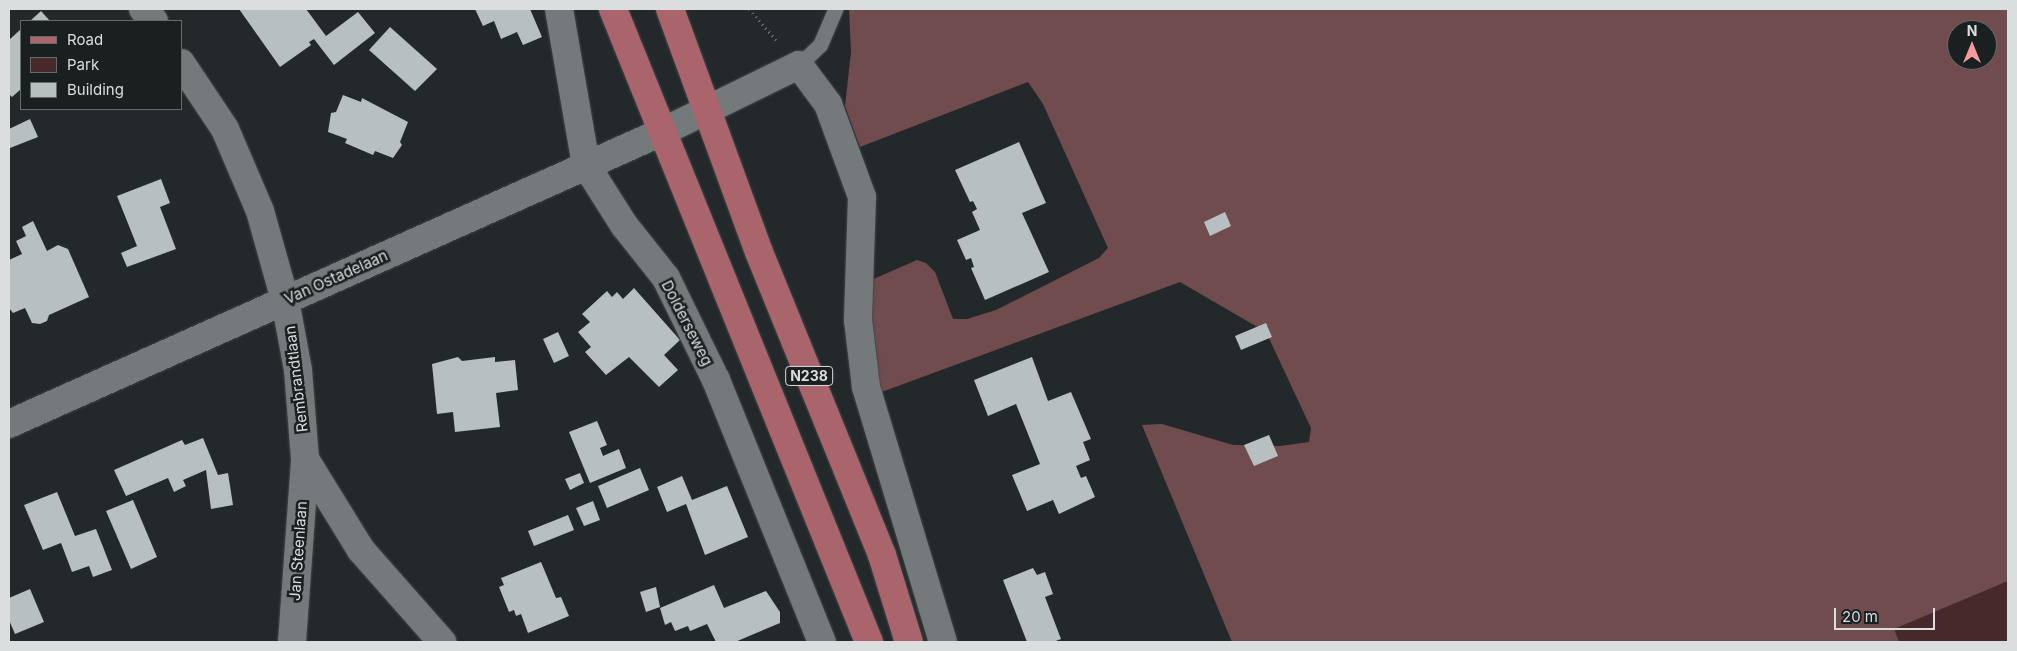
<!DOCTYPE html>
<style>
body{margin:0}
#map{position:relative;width:2017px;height:651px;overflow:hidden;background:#23292a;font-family:Inter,sans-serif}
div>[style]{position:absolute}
.green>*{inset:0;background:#48292b}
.forest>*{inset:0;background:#714c4e}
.building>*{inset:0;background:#b8bfc1}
.path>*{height:3px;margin-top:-1.5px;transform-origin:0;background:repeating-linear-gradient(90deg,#636869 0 1px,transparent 0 5px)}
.roads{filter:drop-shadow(0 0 1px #434648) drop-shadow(0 0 1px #434648)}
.service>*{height:15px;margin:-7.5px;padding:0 7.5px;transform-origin:7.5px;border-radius:7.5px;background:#747a7c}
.minor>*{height:28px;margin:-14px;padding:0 14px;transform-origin:14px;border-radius:14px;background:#747a7c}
.primary>*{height:28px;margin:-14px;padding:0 14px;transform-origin:14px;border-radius:14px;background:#aa646c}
span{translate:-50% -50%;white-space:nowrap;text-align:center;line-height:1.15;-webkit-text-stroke:5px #1a1f20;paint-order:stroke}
.shield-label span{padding:1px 4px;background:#1a1f20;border:1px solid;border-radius:4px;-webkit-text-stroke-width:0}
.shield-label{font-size:14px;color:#dbdedf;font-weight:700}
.street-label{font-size:15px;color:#dbdedf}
.frame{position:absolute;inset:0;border:10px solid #dbdedf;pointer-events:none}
.legend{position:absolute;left:20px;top:20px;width:162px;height:90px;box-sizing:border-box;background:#1a1f20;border:1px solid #676b6c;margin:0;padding:6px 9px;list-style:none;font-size:15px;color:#dbdedf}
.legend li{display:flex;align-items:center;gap:10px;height:25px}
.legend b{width:25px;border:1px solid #676b6c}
.north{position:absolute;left:1947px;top:20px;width:50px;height:50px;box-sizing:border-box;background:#1a1f20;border:1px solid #676b6c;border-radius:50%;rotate:0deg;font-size:14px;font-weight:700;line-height:20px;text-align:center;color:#dbdedf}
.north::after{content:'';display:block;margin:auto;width:18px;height:22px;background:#f49b9f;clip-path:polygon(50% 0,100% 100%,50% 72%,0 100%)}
.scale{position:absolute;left:1834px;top:608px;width:101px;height:22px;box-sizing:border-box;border:2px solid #dbdedf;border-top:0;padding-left:6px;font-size:15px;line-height:18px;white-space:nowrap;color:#dbdedf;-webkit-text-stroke:4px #1a1f20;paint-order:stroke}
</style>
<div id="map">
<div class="green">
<div style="clip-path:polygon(2008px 581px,2008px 642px,1899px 642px,1894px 629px)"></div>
</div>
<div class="forest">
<div style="clip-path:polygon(evenodd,849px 9px,2008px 9px,2008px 581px,1894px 629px,1899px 642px,1232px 642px,1142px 425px,1162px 424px,1233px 445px,1280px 446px,1309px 442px,1311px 428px,1266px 332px,1180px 282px,879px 393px,872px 347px,869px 281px,917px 260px,926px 263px,935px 272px,953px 319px,967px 319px,996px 310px,1099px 258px,1108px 248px,1043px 104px,1028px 82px,860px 147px,845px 106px,851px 52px,849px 9px,1957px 30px,1987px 30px,1987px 60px,1957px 60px,1957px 30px)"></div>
</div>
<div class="building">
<div style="clip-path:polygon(239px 9px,306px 9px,326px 36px,358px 12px,375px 33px,334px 65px,314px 39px,309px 42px,311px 45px,280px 67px)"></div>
<div style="clip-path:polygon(475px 9px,530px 9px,542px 37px,523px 45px,517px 32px,501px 39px,494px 21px,483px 26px)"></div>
<div style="clip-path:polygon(41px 11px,50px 21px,30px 21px)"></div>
<div style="clip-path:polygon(390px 27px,437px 69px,415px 91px,369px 50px)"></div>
<div style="clip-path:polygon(21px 29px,21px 89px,12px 97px,9px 94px,9px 40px)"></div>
<div style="clip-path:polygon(343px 95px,361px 102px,362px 98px,408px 122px,400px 142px,402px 145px,393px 158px,375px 151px,373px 155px,345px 143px,347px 139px,328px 132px,331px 113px,336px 112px)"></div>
<div style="clip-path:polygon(30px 119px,38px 137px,10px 148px,9px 129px)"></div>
<div style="clip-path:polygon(1019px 142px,1046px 203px,1022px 213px,1049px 272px,985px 300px,971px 268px,974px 267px,971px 258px,966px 260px,957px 240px,980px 230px,972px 212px,977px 209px,973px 201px,970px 202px,955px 170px)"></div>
<div style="clip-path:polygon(161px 179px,170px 203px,160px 207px,176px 249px,127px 267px,121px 253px,137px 246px,117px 196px)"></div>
<div style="clip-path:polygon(1225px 212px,1231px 226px,1210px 236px,1204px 222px)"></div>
<div style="clip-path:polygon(33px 221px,47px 251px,58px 245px,68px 249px,89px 297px,49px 315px,47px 321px,40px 324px,32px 323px,25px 308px,13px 313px,9px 308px,9px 260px,22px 254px,16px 241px,26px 236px,22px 227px)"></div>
<div style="clip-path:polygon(634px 288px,680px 340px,664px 355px,678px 370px,659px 387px,629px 357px,606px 375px,585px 352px,591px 347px,578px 332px,590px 322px,582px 314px,607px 291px,612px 297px,617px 292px,623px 299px)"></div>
<div style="clip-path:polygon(1266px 323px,1272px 337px,1241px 350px,1235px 336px)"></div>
<div style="clip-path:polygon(558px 332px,569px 356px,554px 363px,543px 339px)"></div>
<div style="clip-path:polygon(458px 357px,462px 361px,495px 357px,495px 362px,515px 360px,518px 390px,496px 393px,500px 427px,455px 432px,453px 412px,437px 414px,432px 364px)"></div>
<div style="clip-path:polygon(1032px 357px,1048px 401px,1071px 392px,1091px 439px,1083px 442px,1090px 460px,1076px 466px,1081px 478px,1086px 476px,1095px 497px,1059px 514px,1053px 500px,1027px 511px,1012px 475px,1040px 464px,1016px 404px,988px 416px,974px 380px)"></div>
<div style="clip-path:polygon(597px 421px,607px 445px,600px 448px,603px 456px,619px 449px,626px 468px,590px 483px,569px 432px)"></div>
<div style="clip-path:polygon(1269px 435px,1278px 456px,1254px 466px,1244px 445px)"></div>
<div style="clip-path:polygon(203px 438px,218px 475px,228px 473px,233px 505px,211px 509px,206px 470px,183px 480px,186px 486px,174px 492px,168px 478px,126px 496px,114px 470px,182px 440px,185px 445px)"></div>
<div style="clip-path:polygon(640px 468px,649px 490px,607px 508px,598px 486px)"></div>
<div style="clip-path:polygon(580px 473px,584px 483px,570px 490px,565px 479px)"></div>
<div style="clip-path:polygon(682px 476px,692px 500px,727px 486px,748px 537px,705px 555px,686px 504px,667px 512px,657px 487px)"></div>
<div style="clip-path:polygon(57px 492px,75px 536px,96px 529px,112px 570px,93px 577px,89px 566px,72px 572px,61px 543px,43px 550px,24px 505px)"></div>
<div style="clip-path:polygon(133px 500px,157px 557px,131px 569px,106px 511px)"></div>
<div style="clip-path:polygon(593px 501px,600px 520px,584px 526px,576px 508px)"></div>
<div style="clip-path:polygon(568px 515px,574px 530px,534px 546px,528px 531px)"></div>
<div style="clip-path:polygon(541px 562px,556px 598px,561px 597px,569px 616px,528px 633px,521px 614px,516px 616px,514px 610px,509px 612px,499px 587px,504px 585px,501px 578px)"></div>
<div style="clip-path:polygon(1033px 568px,1037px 575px,1045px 572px,1053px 594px,1045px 597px,1061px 639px,1053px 642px,1027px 642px,1003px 580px)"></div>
<div style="clip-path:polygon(714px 585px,724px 608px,766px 591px,780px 612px,780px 623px,735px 642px,716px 642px,707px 624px,690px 631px,688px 626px,675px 631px,671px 622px,665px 625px,660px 608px)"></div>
<div style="clip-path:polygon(656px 587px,660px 607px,646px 612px,640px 592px)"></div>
<div style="clip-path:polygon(30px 589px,44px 622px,15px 634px,9px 620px,9px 598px)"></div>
</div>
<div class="path">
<div style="left:749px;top:9px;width:43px;rotate:48.8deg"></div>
</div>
<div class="roads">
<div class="service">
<div style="left:799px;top:65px;width:29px;rotate:-44deg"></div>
<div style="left:820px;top:45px;width:39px;rotate:-67deg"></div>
</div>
<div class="minor">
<div style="left:143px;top:9px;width:16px;rotate:47deg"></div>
<div style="left:559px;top:9px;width:158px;rotate:80.2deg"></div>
<div style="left:586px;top:165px;width:71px;rotate:57.7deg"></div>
<div style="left:624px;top:225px;width:68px;rotate:51.6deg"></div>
<div style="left:666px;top:278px;width:114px;rotate:63.9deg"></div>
<div style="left:716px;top:380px;width:283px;rotate:68deg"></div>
<div style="left:181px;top:63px;width:79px;rotate:56.3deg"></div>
<div style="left:225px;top:129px;width:89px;rotate:66.9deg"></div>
<div style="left:260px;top:211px;width:92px;rotate:74.3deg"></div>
<div style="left:285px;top:300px;width:71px;rotate:79.5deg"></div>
<div style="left:298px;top:370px;width:89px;rotate:85.5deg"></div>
<div style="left:305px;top:459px;width:107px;rotate:58.4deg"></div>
<div style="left:361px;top:550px;width:123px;rotate:48.6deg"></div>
<div style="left:9px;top:424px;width:718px;rotate:-24.1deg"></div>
<div style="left:664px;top:131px;width:150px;rotate:-26.1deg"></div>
<div style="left:799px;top:65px;width:49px;rotate:53.4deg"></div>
<div style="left:828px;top:104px;width:99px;rotate:69.9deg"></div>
<div style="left:862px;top:197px;width:123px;rotate:91.9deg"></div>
<div style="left:858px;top:320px;width:67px;rotate:83.2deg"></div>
<div style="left:866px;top:387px;width:266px;rotate:73.2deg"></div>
<div style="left:292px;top:642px;width:183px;rotate:-85.9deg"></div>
</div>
<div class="primary">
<div style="left:613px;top:9px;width:683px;rotate:67.98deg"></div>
<div style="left:670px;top:9px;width:259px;rotate:69.9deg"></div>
<div style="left:759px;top:252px;width:327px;rotate:67.9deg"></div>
<div style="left:882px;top:555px;width:91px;rotate:72.8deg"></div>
</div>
</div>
<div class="shield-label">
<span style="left:809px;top:376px">N238</span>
</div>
<div class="street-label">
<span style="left:336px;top:277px;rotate:-24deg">Van Ostadelaan</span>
<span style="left:687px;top:323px;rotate:63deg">Dolderseweg</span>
<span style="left:296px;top:379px;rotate:-97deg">Rembrandtlaan</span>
<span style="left:298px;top:551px;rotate:-86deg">Jan Steenlaan</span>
</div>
<div class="frame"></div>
<ul class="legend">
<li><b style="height:6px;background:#aa646c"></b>Road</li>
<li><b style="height:14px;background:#48292b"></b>Park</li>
<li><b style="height:14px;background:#b8bfc1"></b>Building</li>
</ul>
<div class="north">N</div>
<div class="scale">20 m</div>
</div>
